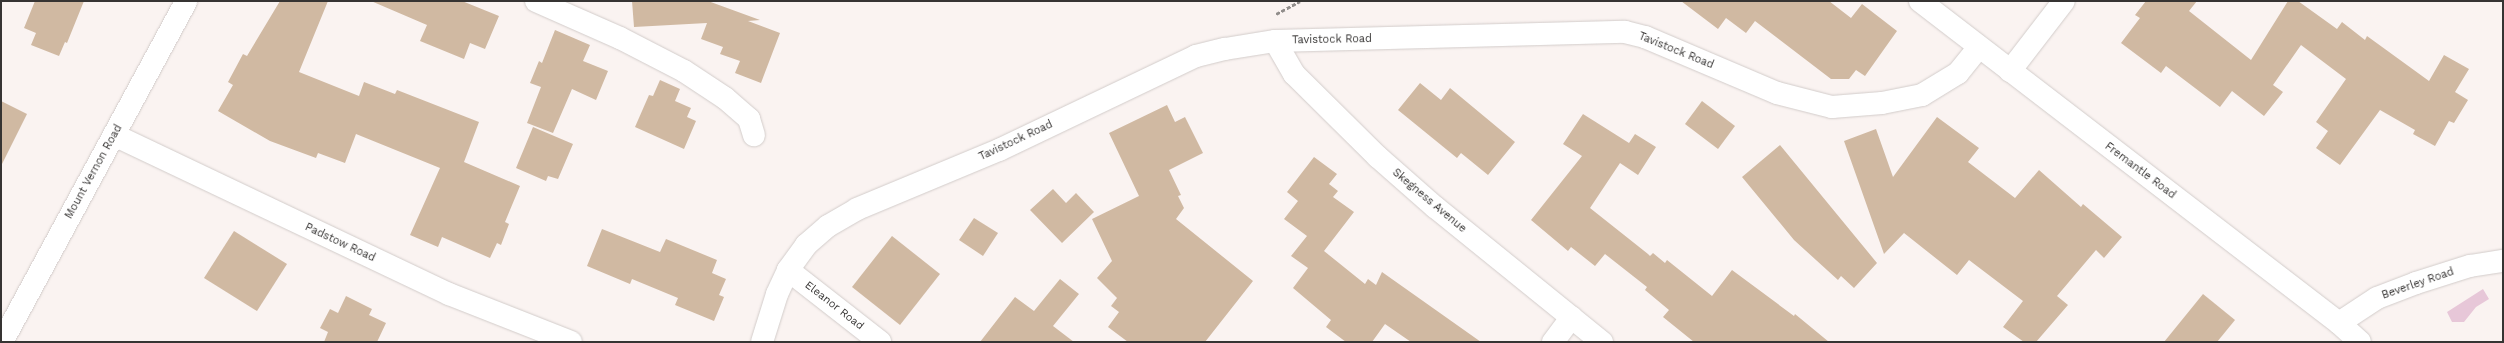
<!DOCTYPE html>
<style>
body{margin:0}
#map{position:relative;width:2504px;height:343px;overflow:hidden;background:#faf3f1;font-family:"Work Sans",sans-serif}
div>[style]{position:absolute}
.water>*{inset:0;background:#e7c7d8}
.building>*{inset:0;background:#d0b9a2}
.path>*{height:2.5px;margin-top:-1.25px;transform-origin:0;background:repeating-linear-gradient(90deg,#918d8b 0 4px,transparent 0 6px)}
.roads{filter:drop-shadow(0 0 1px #d2ccca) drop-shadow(0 0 1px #d2ccca)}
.minor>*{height:22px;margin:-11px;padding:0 11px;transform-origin:11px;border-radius:11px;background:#fff}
span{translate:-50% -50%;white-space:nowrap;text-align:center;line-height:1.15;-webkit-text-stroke:3px #fff;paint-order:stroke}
.street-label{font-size:11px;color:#363433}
.frame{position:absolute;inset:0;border:2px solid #363433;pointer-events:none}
</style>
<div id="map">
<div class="water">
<div style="clip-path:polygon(2483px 289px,2489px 299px,2476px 307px,2464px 322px,2452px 322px,2447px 312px)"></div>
</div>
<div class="building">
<div style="clip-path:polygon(35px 1px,84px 1px,67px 43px,65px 42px,59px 56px,31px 45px,36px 33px,24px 28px)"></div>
<div style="clip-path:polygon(280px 1px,328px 1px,299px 72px,359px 96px,364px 82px,395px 94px,397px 90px,479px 122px,464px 162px,520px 186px,505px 222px,509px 224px,501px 245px,497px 243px,490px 258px,442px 237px,438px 247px,410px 235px,440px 168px,356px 134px,345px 163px,318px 153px,316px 158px,270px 141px,218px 111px,233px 85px,228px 82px,243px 54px,247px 56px)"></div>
<div style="clip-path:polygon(371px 1px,462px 1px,499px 16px,485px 49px,470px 43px,464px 59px,420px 41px,427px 25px)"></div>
<div style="clip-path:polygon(632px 1px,708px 1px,760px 20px,748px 21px,780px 33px,761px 83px,735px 73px,740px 61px,720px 54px,723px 47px,701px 39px,707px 23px,634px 27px)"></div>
<div style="clip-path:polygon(1681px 1px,1829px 1px,1851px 18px,1862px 4px,1897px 31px,1865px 76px,1856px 70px,1849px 79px,1831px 79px,1755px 21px,1746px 33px,1726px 18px,1718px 29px)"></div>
<div style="clip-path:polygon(2146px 1px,2197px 1px,2189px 11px,2251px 60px,2288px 1px,2298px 1px,2337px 29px,2342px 22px,2365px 40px,2367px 36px,2429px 81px,2444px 55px,2469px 69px,2455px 92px,2468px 100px,2454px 123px,2449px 121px,2435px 146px,2413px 134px,2415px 130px,2380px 110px,2340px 165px,2316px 148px,2328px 131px,2316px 122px,2346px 79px,2301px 45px,2273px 85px,2283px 92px,2264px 116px,2232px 91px,2220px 107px,2166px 66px,2161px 73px,2121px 43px,2140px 18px,2135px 15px)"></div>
<div style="clip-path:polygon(555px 30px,590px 45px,583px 61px,608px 71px,596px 100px,572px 89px,553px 133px,527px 123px,541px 87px,530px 83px,539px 61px,542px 63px)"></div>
<div style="clip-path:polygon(660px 80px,680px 89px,675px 101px,691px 108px,687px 117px,696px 121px,684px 149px,635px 127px,649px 95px,653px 96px)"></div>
<div style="clip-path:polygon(1420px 83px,1441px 100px,1450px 88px,1515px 142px,1488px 175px,1461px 153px,1457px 158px,1398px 110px)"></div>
<div style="clip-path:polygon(1px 101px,27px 114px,1px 166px)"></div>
<div style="clip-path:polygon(1702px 101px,1735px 126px,1718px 149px,1685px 124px)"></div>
<div style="clip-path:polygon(1167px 105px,1175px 122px,1185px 117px,1203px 153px,1169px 170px,1181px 195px,1178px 196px,1184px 208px,1176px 219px,1253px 281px,1205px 342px,1128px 342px,1108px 327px,1119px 312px,1111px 306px,1117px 298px,1097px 278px,1112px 261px,1092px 219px,1139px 196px,1109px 133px)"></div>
<div style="clip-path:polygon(1583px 114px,1629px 143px,1635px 134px,1656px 147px,1638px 175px,1620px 163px,1590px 208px,1648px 254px,1650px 256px,1653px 253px,1665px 263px,1667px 260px,1712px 296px,1732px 270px,1794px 316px,1795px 314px,1829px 342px,1694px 342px,1663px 317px,1669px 310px,1645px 290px,1647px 287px,1605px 254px,1595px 266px,1571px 247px,1568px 251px,1531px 220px,1582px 156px,1563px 144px)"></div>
<div style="clip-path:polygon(1937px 117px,1979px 148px,1968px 162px,2015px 198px,2039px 170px,2081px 207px,2083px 204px,2122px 237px,2104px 258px,2096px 250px,2057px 296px,2068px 305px,2036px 342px,2024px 342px,2003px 327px,2023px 301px,1969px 260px,1957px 275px,1904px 233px,1884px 254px,1844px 141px,1876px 129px,1893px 177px)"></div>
<div style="clip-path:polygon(533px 127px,573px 144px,558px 179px,548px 176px,546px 181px,516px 168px)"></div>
<div style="clip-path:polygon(1780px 145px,1877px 263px,1854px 288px,1841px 276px,1838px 280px,1794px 240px,1742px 177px)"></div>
<div style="clip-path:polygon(1314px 157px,1337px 174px,1329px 184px,1338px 191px,1333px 197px,1354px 212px,1324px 251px,1365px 284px,1368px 279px,1376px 285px,1382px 272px,1481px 342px,1411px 342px,1385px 324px,1372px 342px,1346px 342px,1326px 327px,1331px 320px,1293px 288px,1308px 268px,1291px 256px,1307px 236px,1284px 219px,1298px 201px,1287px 192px)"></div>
<div style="clip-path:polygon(1053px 189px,1066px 203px,1076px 193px,1094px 212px,1062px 243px,1030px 210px)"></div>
<div style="clip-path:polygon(974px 218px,998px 233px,983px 256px,959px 240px)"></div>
<div style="clip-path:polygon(602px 229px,660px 252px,666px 239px,717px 260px,712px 273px,726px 279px,719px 295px,724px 297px,714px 321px,675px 305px,678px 298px,632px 279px,630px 284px,587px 266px)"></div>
<div style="clip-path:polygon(234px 231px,287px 264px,257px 311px,204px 278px)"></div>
<div style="clip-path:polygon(892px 236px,940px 274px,900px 325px,852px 287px)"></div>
<div style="clip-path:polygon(1060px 279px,1079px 294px,1053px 326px,1074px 342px,980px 342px,1015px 297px,1034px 311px)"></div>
<div style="clip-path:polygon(2203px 294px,2235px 320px,2217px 342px,2164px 342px)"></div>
<div style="clip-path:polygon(346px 296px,372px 309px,369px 315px,386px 323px,377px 342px,324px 342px,328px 332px,320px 328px,330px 309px,338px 313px)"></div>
</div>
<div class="path">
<div style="left:1276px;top:14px;width:27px;rotate:-28deg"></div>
</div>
<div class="roads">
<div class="minor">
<div style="left:536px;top:1px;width:92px;rotate:23.8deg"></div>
<div style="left:620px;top:38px;width:72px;rotate:27.3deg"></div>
<div style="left:684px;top:71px;width:49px;rotate:33.4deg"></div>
<div style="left:725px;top:98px;width:32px;rotate:41deg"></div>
<div style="left:749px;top:119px;width:17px;rotate:73deg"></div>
<div style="left:1920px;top:1px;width:528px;rotate:37.54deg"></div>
<div style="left:2339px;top:323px;width:28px;rotate:42deg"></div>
<div style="left:1275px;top:41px;width:38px;rotate:60deg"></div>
<div style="left:1294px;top:74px;width:118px;rotate:44.7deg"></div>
<div style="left:1378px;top:157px;width:76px;rotate:41.3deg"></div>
<div style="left:1435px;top:207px;width:215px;rotate:39deg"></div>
<div style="left:2010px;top:71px;width:88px;rotate:-52.4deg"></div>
<div style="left:114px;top:135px;width:371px;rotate:25.4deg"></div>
<div style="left:449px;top:294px;width:131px;rotate:21.5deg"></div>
<div style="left:788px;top:270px;width:117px;rotate:38deg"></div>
<div style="left:2339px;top:323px;width:45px;rotate:-33.3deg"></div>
<div style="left:2377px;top:298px;width:42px;rotate:-21deg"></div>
<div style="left:2416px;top:283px;width:57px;rotate:-17.5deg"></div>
<div style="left:2470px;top:266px;width:33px;rotate:-9deg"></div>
<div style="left:2px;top:342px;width:387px;rotate:-61.6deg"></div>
<div style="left:762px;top:342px;width:50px;rotate:-72.6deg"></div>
<div style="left:777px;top:294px;width:26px;rotate:-65deg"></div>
<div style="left:788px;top:270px;width:31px;rotate:-54deg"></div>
<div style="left:806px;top:245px;width:29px;rotate:-41deg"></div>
<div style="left:828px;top:226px;width:34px;rotate:-30deg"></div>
<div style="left:857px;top:209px;width:154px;rotate:-22.6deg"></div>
<div style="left:999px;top:150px;width:218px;rotate:-25.5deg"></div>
<div style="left:1196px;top:56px;width:30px;rotate:-14deg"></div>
<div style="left:1225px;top:49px;width:51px;rotate:-9.1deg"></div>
<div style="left:1275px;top:41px;width:350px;rotate:-1.5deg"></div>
<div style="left:1625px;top:32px;width:21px;rotate:14deg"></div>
<div style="left:1645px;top:37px;width:143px;rotate:23deg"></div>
<div style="left:1777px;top:93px;width:57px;rotate:14.3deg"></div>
<div style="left:1832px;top:107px;width:50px;rotate:-4.6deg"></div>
<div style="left:1882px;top:103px;width:41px;rotate:-11.3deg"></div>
<div style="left:1922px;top:95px;width:42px;rotate:-31.4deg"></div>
<div style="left:1958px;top:73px;width:32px;rotate:-51deg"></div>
<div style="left:1553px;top:342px;width:31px;rotate:-53deg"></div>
</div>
</div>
<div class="street-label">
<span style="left:1332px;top:40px;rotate:-1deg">Tavistock Road</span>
<span style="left:1676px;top:51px;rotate:22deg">Tavistock Road</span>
<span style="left:1016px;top:141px;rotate:-25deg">Tavistock Road</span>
<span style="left:2140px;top:171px;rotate:37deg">Fremantle Road</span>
<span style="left:94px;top:172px;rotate:-61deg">Mount Vernon Road</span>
<span style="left:1429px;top:201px;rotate:40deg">Skegness Avenue</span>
<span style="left:340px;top:243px;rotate:25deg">Padstow Road</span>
<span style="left:2418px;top:284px;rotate:-19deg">Beverley Road</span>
<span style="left:834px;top:306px;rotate:38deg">Eleanor Road</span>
</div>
<div class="frame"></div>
</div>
